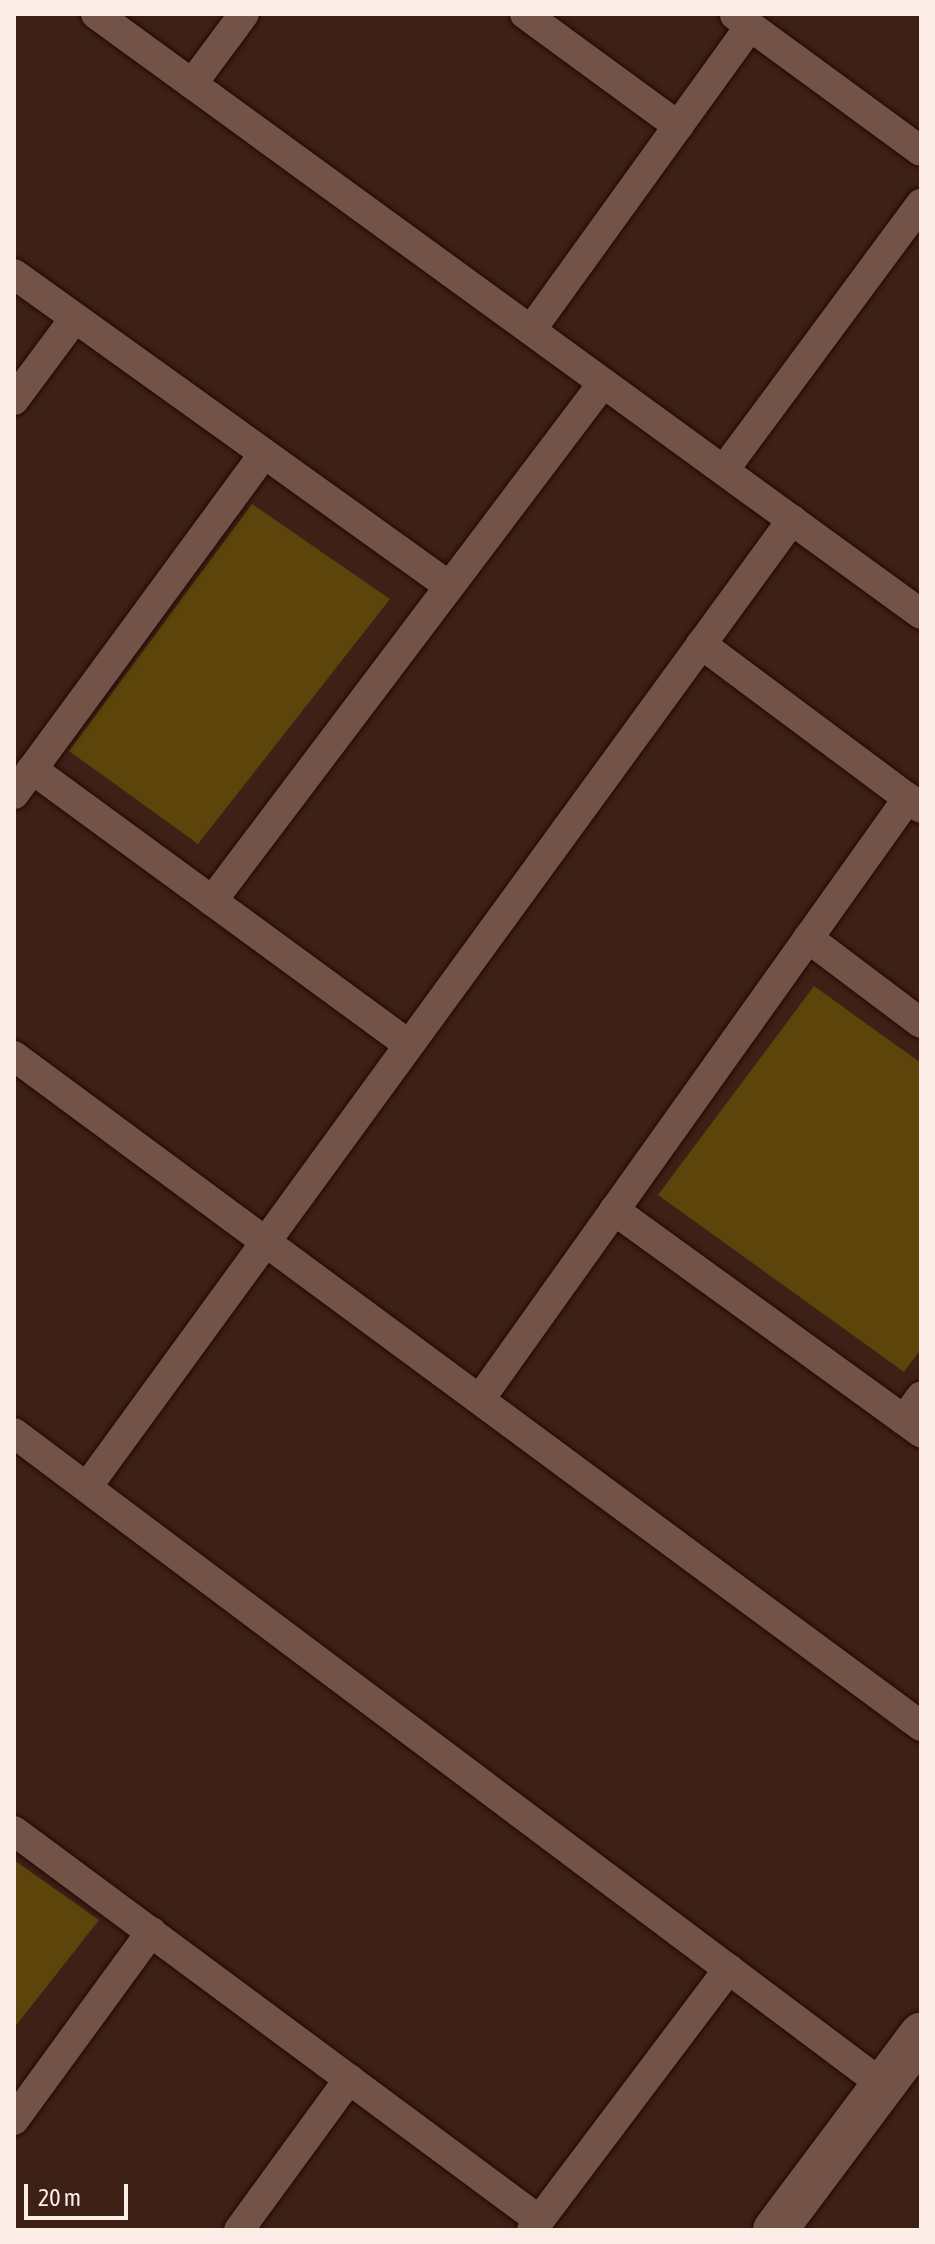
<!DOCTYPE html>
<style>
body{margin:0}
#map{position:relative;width:935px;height:2244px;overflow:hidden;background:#3d2016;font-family:"Asap Condensed",sans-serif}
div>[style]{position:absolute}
.green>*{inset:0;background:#5c440a}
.roads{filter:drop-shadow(0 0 2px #220802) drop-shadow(0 0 2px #220802)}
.street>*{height:30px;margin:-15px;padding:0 15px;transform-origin:15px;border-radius:15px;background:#735247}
.secondary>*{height:44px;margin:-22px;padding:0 22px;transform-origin:22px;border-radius:22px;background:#735247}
span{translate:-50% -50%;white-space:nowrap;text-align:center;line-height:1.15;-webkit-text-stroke:6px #3d2016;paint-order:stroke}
.frame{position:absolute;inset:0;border:16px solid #fdede7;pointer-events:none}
.scale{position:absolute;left:24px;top:2184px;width:104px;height:36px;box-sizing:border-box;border:4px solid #fdede7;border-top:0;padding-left:10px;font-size:24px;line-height:28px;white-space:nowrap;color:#fdede7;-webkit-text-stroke:6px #3d2016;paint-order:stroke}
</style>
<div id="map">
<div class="green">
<div style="clip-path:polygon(252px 504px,390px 599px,198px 844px,69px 751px)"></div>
<div style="clip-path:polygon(814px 986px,921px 1063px,921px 1349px,904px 1372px,658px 1195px)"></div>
<div style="clip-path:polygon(14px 1860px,99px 1920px,14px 2028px)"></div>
</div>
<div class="roads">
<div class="street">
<div style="left:96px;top:14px;width:1020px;rotate:36.03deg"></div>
<div style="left:525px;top:14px;width:190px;rotate:36.2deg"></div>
<div style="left:735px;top:15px;width:230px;rotate:36.2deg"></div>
<div style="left:192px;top:84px;width:87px;rotate:-53.4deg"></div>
<div style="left:14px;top:274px;width:535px;rotate:35.65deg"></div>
<div style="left:531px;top:330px;width:375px;rotate:-54.2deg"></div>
<div style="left:14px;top:400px;width:102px;rotate:-53.4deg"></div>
<div style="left:724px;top:470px;width:331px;rotate:-53.5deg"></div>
<div style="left:701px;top:644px;width:274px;rotate:36.7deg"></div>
<div style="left:32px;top:769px;width:467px;rotate:36.2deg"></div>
<div style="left:14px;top:794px;width:422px;rotate:-53.7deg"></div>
<div style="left:212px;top:901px;width:649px;rotate:-52.95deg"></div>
<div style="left:808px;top:938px;width:141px;rotate:37deg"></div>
<div style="left:14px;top:1056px;width:1128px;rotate:36.45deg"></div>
<div style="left:614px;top:1210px;width:379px;rotate:35.9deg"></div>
<div style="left:480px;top:1399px;width:738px;rotate:-54.54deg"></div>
<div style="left:904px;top:1420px;width:29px;rotate:-54deg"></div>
<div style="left:14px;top:1433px;width:1086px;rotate:36.88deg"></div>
<div style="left:87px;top:1487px;width:1197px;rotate:-53.91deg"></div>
<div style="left:14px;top:1831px;width:653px;rotate:36.54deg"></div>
<div style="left:14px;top:2120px;width:233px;rotate:-53.9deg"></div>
<div style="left:239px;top:2230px;width:187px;rotate:-53.9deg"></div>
<div style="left:532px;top:2230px;width:327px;rotate:-53deg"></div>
</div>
<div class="secondary">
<div style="left:775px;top:2230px;width:244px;rotate:-53.2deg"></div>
</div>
</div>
<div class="frame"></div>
<div class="scale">20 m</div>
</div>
